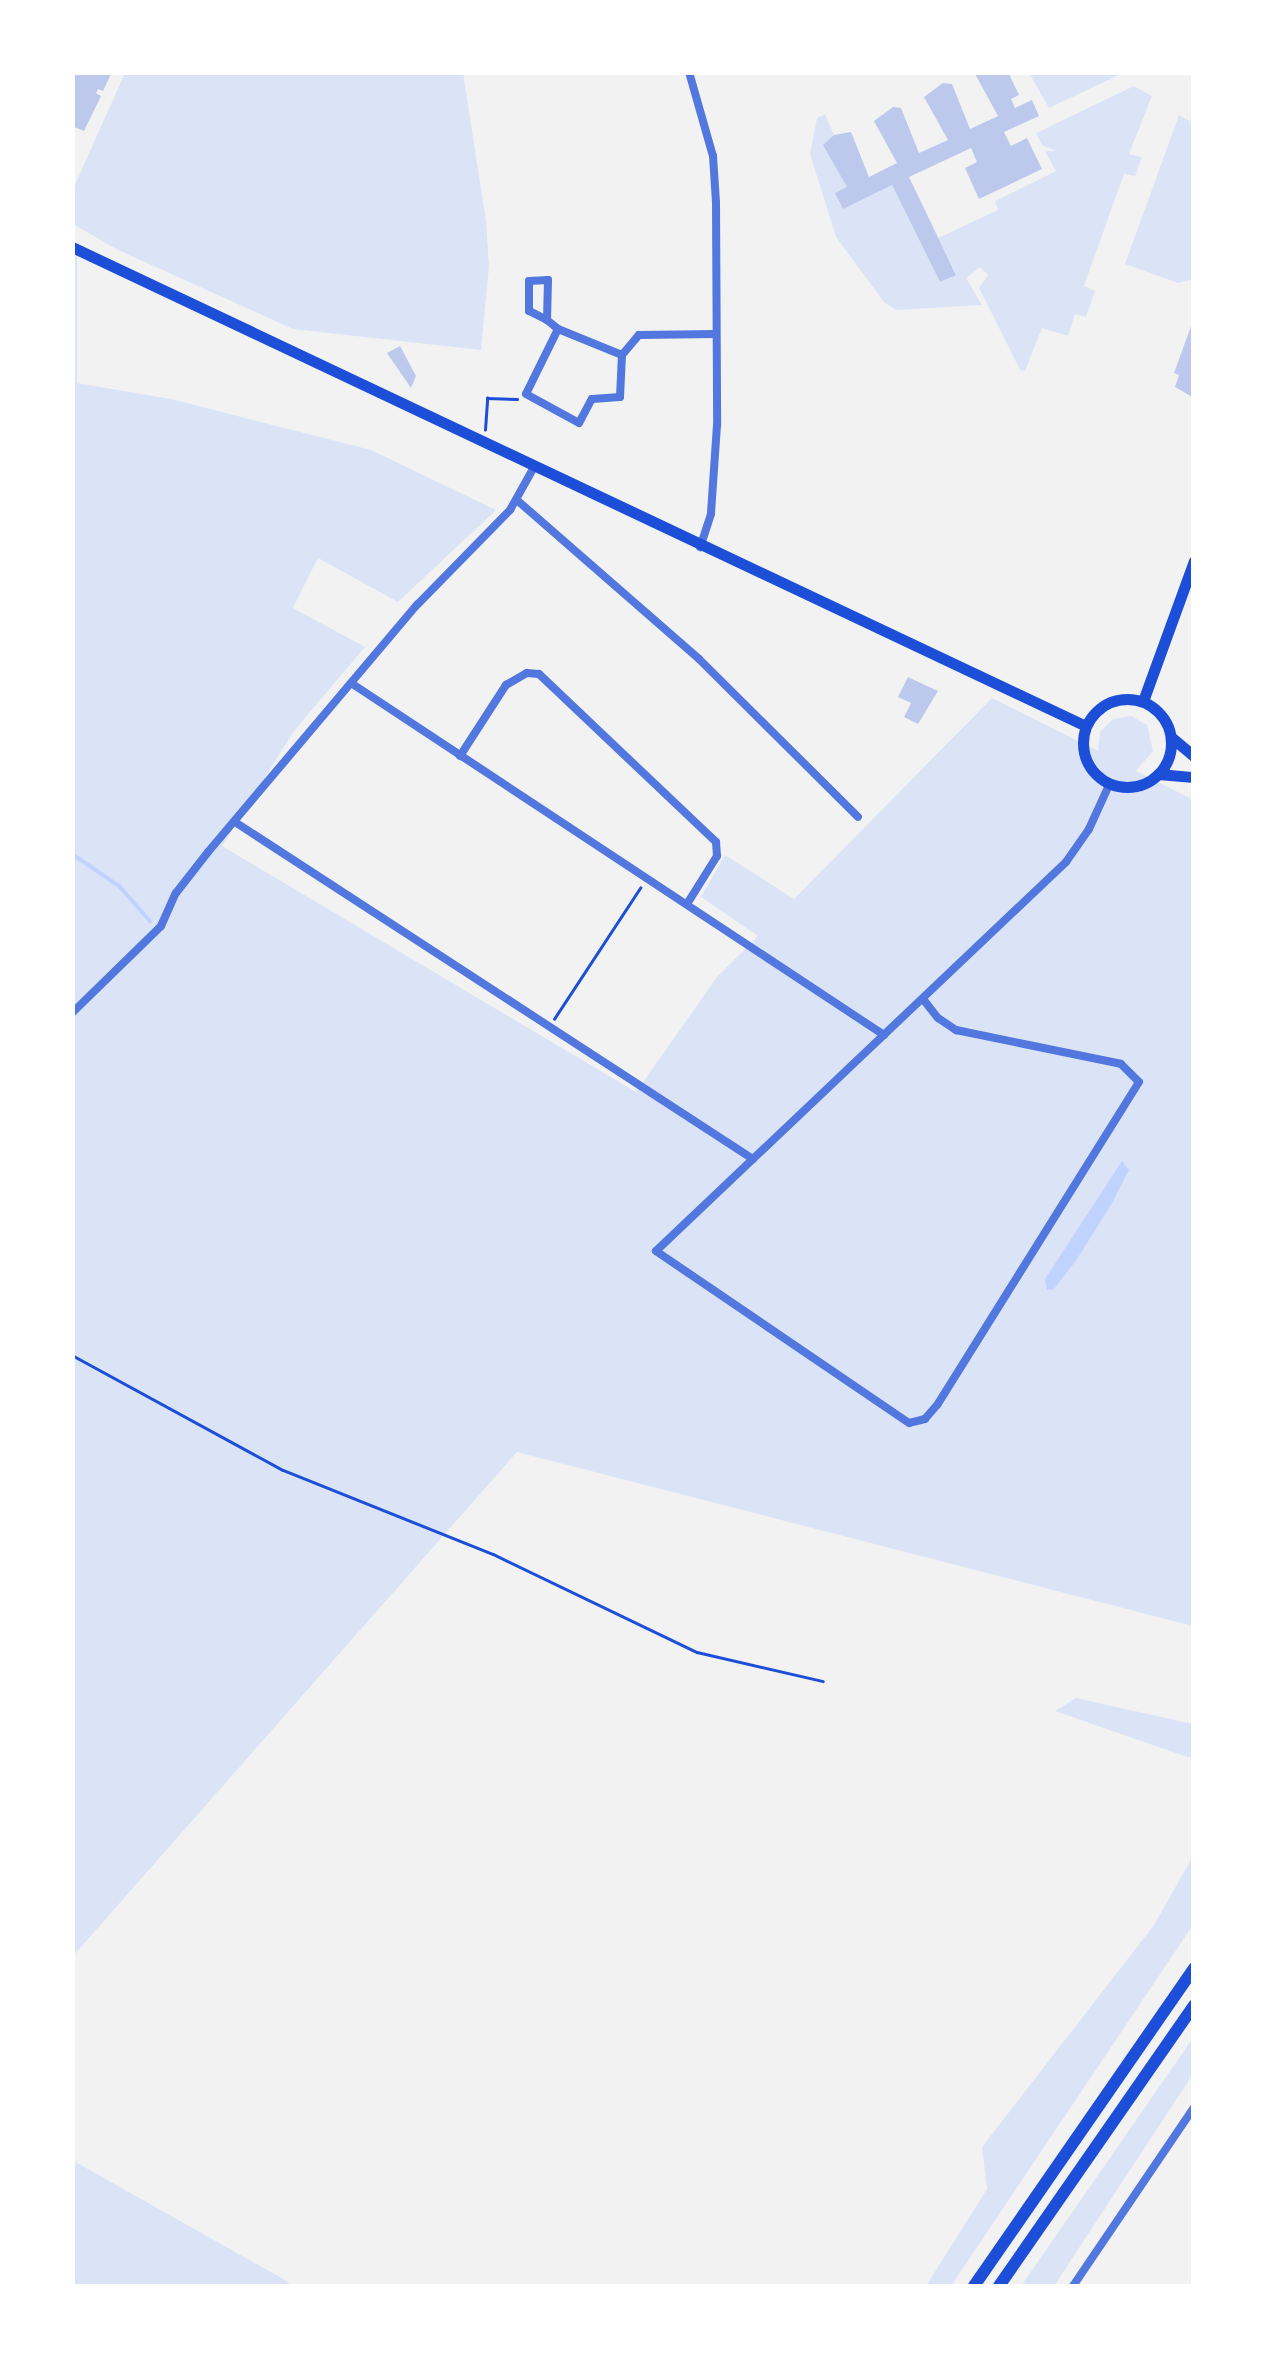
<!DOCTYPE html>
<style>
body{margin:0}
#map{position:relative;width:1266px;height:2359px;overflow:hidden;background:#f2f2f2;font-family:"Playfair Display",serif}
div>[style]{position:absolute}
.green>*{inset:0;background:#dbe4f7}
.water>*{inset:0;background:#bfd3fe}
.stream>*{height:4px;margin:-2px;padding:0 2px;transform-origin:2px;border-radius:2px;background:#bfd3fe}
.building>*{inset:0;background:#bdc9ec}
.path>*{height:2.5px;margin:-1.25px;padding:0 1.25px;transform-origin:1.25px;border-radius:1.25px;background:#1d4ed8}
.minor>*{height:8px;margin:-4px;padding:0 4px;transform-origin:4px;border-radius:4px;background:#5277de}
.primary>*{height:11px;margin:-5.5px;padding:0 5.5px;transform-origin:5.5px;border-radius:5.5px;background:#1d4ed8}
.primary>.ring{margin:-5.5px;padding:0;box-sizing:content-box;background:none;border:11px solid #1d4ed8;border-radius:50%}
.trunk>*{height:12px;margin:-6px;padding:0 6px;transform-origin:6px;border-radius:6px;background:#1d4ed8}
span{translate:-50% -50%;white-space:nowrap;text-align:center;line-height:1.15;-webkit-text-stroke:10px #fff;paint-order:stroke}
.frame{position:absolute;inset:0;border:75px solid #fff;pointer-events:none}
</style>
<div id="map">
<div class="green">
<div style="clip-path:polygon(125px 73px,463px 73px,486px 221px,489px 266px,481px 350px,293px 329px,116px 249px,73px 224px,73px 189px)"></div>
<div style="clip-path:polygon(1029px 73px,1118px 72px,1121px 74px,1049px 108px)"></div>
<div style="clip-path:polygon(1134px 86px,1152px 96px,1129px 154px,1142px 157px,1135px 176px,1124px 174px,1084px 286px,1095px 291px,1086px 317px,1075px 314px,1068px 336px,1042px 328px,1025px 371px,1020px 370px,979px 288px,988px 275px,980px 267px,966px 278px,982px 305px,896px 310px,884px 302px,836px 237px,810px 154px,817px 118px,825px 114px,834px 135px,824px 145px,847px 187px,843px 208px,892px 185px,940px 282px,956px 274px,938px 238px,998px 210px,995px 201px,1056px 171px,1045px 151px,1056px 151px,1042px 145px,1036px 133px)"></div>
<div style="clip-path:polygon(1179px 115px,1193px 123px,1194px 279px,1178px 283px,1125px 264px)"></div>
<div style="clip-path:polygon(73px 255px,77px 257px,77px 383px,171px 399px,371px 450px,496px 510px,398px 602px,318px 558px,293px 608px,365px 647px,294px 731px,222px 846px,636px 1092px,717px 977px,758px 936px,701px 897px,725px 855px,794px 899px,992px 698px,1098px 751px,1100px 732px,1113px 719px,1131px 716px,1147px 725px,1153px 751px,1136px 771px,1194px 800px,1193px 1626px,517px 1452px,73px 1956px)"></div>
<div style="clip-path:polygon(1076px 1698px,1193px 1724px,1193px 1759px,1055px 1711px)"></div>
<div style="clip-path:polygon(1193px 1856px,1193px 1925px,951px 2286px,926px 2286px,987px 2189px,982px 2147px,1154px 1925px)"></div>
<div style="clip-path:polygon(1193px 2038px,1193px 2074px,1054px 2286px,1021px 2286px)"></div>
<div style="clip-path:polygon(72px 2160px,285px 2280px,292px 2286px,73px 2286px)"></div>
</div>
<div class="water">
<div style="clip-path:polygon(1122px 1161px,1129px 1170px,1112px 1203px,1077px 1259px,1054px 1289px,1047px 1290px,1045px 1279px)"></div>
</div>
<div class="stream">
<div style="left:72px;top:854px;width:57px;rotate:34.2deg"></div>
<div style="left:119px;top:886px;width:47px;rotate:48.5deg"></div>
</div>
<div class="building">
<div style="clip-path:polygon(75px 72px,112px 72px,103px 91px,98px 89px,96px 93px,101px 96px,84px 131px,72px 126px)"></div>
<div style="clip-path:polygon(974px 72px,1008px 72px,1019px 95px,1011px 99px,1015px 108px,1032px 100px,1039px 116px,1004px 132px,1011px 146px,1027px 138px,1042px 169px,979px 199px,965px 168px,977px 162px,971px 148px,909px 177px,956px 275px,940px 282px,892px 185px,843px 209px,835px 193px,847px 187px,823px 145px,834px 135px,851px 132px,869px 177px,897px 163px,874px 121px,893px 107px,901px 108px,919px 153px,948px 140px,924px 97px,943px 83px,952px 84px,970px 129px,998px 116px)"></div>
<div style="clip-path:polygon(1194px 318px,1194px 398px,1175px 387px,1179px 375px,1174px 373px)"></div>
<div style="clip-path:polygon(400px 346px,416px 376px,411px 388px,387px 353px)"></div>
<div style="clip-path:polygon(908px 677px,938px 691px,918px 724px,904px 717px,911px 703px,898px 697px)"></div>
</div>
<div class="path">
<div style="left:485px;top:430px;width:32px;rotate:-86deg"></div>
<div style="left:487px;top:398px;width:30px;rotate:2deg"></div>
<div style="left:554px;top:1019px;width:157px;rotate:-56.7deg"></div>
<div style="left:72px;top:1355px;width:240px;rotate:28.6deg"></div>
<div style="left:283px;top:1470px;width:226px;rotate:21.8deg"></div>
<div style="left:493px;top:1554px;width:226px;rotate:25.7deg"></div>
<div style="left:697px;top:1652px;width:129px;rotate:13deg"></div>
</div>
<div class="minor">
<div style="left:689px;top:72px;width:87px;rotate:74.1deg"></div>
<div style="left:713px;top:156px;width:47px;rotate:86.3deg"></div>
<div style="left:716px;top:203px;width:222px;rotate:89.7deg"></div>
<div style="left:717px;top:425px;width:89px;rotate:93.9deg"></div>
<div style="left:711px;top:514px;width:35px;rotate:108deg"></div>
<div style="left:547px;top:320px;width:20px;rotate:-153deg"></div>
<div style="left:529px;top:311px;width:30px;rotate:-90deg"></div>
<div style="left:529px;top:281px;width:19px;rotate:-3deg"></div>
<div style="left:548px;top:280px;width:40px;rotate:91.4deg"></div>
<div style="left:547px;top:320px;width:14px;rotate:39deg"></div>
<div style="left:622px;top:355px;width:69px;rotate:-157.9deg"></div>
<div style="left:558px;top:329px;width:72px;rotate:116.2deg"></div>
<div style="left:526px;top:394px;width:60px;rotate:28.7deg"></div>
<div style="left:579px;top:423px;width:27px;rotate:-62deg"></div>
<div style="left:592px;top:399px;width:28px;rotate:-4deg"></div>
<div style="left:620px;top:397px;width:42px;rotate:-87.3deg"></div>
<div style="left:622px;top:355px;width:26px;rotate:-50deg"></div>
<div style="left:639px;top:335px;width:77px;rotate:-0.7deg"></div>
<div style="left:518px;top:501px;width:240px;rotate:41.1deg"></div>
<div style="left:699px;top:659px;width:224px;rotate:44.8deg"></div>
<div style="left:351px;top:683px;width:639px;rotate:33.44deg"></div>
<div style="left:460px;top:756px;width:85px;rotate:-57.1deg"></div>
<div style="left:506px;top:685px;width:24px;rotate:-30deg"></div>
<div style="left:527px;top:673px;width:12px;rotate:5deg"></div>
<div style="left:539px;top:674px;width:244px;rotate:43.5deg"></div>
<div style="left:716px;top:842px;width:14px;rotate:86deg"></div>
<div style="left:717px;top:856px;width:57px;rotate:122deg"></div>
<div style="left:235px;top:822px;width:618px;rotate:33.05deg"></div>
<div style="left:923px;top:999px;width:24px;rotate:52deg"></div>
<div style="left:938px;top:1018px;width:22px;rotate:34deg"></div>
<div style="left:956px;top:1030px;width:168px;rotate:11.6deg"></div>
<div style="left:1121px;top:1064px;width:25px;rotate:45deg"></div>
<div style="left:1139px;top:1082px;width:381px;rotate:122deg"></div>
<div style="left:937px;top:1405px;width:18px;rotate:131deg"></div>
<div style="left:925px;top:1419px;width:16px;rotate:166deg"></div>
<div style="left:909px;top:1423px;width:306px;rotate:-145.8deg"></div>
<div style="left:656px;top:1251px;width:565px;rotate:-43.49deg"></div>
<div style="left:1066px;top:862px;width:40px;rotate:-55.1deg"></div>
<div style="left:1089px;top:829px;width:51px;rotate:-65.5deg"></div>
<div style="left:72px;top:1013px;width:124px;rotate:-44.3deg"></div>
<div style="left:161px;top:926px;width:36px;rotate:-66deg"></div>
<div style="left:176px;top:893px;width:52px;rotate:-52deg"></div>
<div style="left:208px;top:852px;width:324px;rotate:-49.8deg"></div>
<div style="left:417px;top:605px;width:133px;rotate:-45.6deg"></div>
<div style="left:510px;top:510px;width:49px;rotate:-60.8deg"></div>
<div style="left:1073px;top:2286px;width:216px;rotate:-55.9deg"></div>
</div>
<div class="primary">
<div style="left:72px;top:247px;width:1121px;rotate:25.29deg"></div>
<div class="ring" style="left:1083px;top:699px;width:77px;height:77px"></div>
<div style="left:1143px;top:701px;width:149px;rotate:-70deg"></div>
<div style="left:1171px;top:737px;width:30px;rotate:40deg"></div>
<div style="left:1158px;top:774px;width:36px;rotate:5deg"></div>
</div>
<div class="trunk">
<div style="left:974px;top:2286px;width:387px;rotate:-55.3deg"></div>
<div style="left:999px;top:2286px;width:342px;rotate:-55.2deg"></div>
</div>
<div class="frame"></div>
</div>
